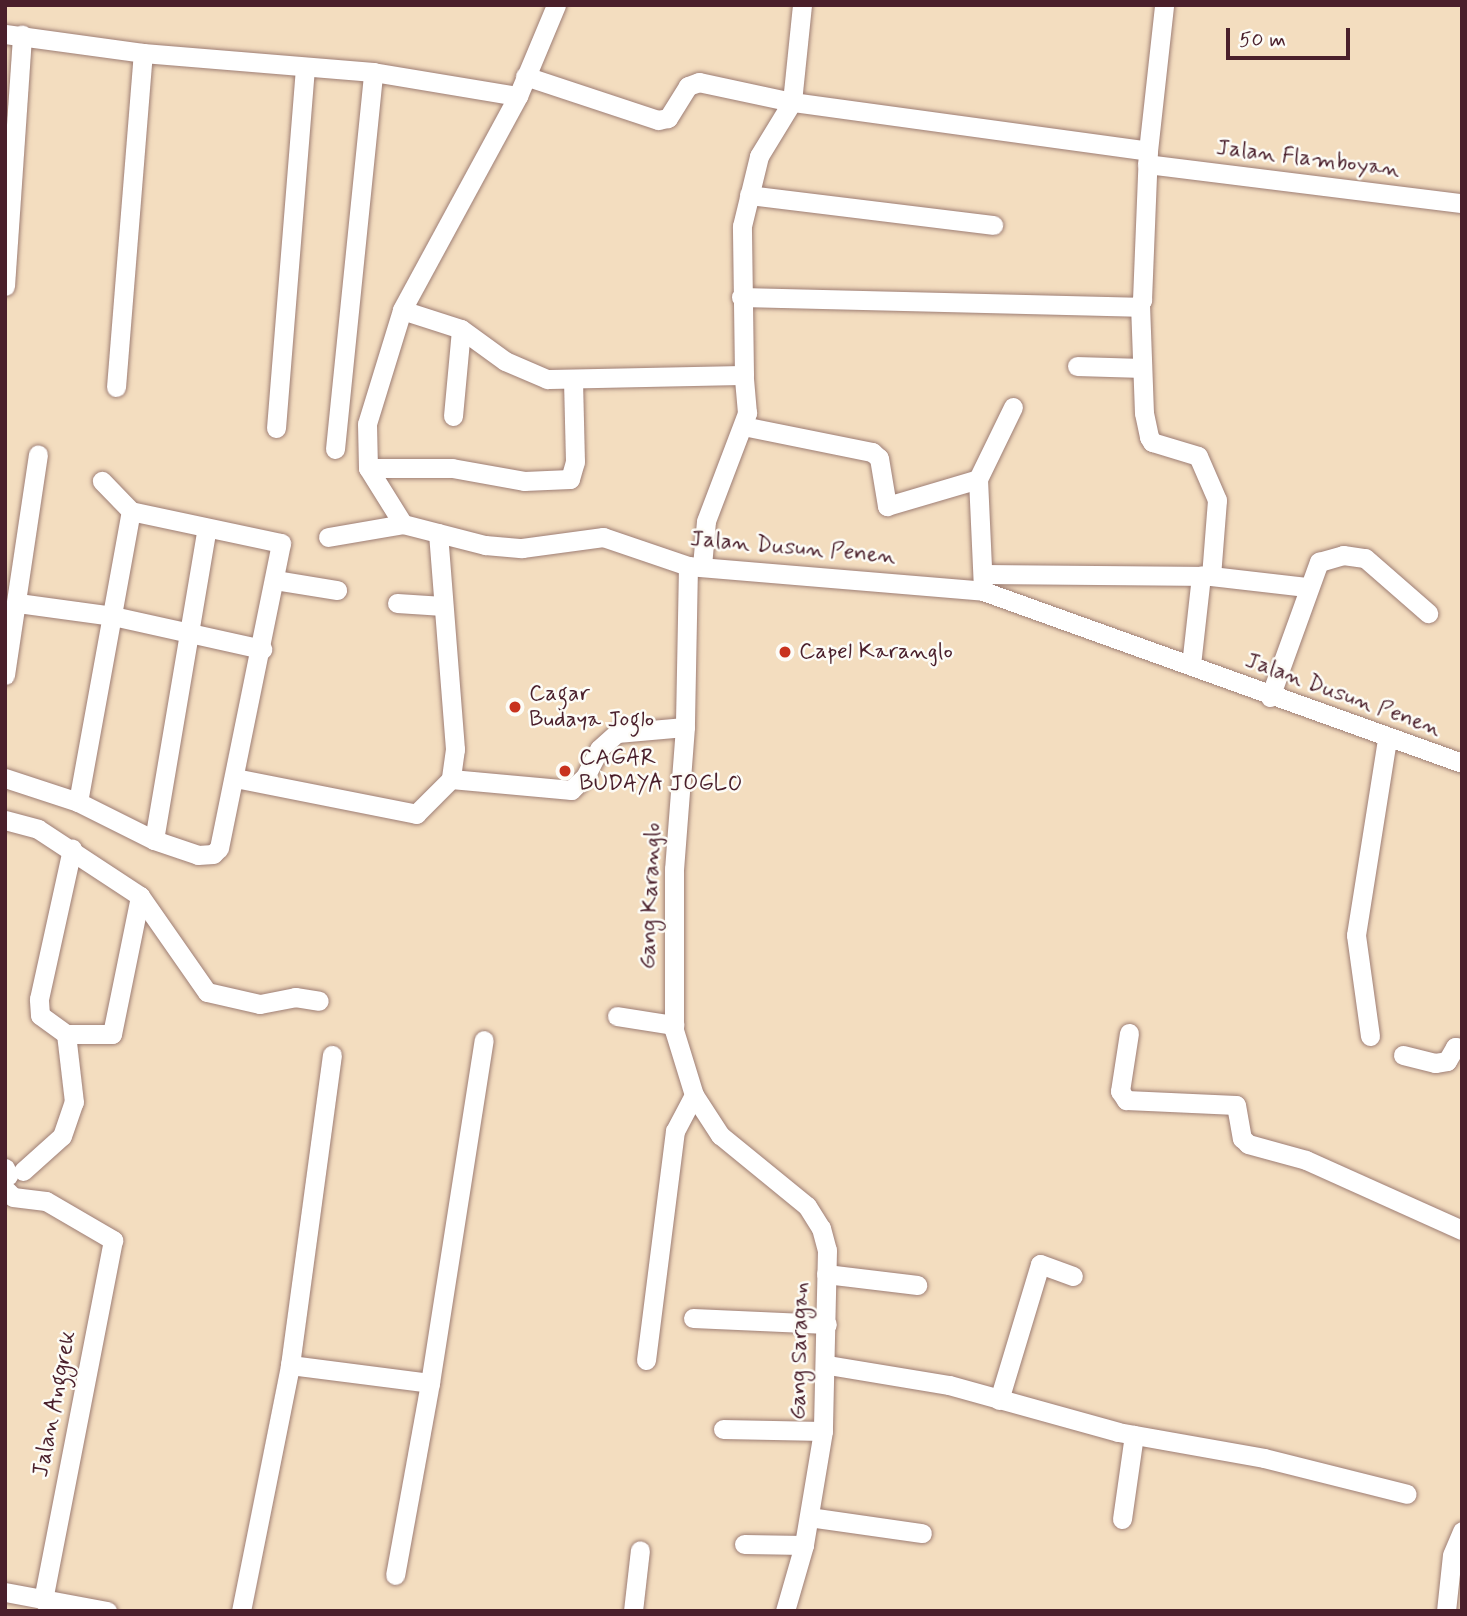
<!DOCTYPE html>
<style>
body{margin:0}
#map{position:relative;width:1467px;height:1616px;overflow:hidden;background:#f3ddbf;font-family:Mynerve,sans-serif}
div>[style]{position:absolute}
.roads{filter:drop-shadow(0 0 2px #9e7e75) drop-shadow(0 0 2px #9e7e75)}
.minor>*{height:19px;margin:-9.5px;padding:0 9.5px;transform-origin:9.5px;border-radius:9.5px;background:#fff}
.dots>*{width:19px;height:19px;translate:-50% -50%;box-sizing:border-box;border:4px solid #fdfcf7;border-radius:50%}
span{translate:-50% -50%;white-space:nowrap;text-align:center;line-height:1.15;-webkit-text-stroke:5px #fdfcf7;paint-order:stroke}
.street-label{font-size:23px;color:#4a1f2b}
.poi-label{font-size:23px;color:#4a1f2b}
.left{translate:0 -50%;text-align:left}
.frame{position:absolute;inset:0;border:7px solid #4a1f2b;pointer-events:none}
.scale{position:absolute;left:1226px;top:28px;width:124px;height:32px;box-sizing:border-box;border:4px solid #4a1f2b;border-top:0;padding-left:9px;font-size:21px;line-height:24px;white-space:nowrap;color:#4a1f2b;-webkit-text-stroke:5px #fdfcf7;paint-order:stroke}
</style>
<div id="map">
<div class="roads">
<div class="minor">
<div style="left:802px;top:5px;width:98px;rotate:95.9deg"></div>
<div style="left:792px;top:102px;width:359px;rotate:7.8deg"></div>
<div style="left:5px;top:34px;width:139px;rotate:7.8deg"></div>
<div style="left:143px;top:53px;width:231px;rotate:4.7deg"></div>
<div style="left:373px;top:72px;width:147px;rotate:9.4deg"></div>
<div style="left:518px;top:96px;width:99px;rotate:-67.3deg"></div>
<div style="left:518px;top:96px;width:243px;rotate:118.5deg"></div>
<div style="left:402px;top:310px;width:119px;rotate:107.1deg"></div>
<div style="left:367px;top:424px;width:44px;rotate:88.7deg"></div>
<div style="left:368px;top:468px;width:66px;rotate:58deg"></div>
<div style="left:403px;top:524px;width:85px;rotate:14.4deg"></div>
<div style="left:485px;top:545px;width:37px;rotate:5deg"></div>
<div style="left:522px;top:548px;width:82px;rotate:-7.7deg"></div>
<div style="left:603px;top:537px;width:90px;rotate:18.8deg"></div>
<div style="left:688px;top:566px;width:296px;rotate:4.8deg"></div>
<div style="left:983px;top:591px;width:509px;rotate:19.75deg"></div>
<div style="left:1147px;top:164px;width:317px;rotate:7.1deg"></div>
<div style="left:749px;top:195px;width:246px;rotate:7deg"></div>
<div style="left:5px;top:286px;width:252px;rotate:-86.1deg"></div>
<div style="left:741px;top:297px;width:396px;rotate:1.4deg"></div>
<div style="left:1137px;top:307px;width:9px;rotate:-54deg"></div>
<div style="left:1142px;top:300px;width:149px;rotate:-87.7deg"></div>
<div style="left:1148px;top:151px;width:147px;rotate:-83.7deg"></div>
<div style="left:1140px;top:304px;width:109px;rotate:87.9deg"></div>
<div style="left:1144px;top:413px;width:25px;rotate:78deg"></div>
<div style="left:1149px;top:437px;width:6px;rotate:59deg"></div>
<div style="left:1152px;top:442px;width:48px;rotate:16.9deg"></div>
<div style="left:1198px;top:456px;width:48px;rotate:66.6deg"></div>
<div style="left:1217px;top:500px;width:76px;rotate:94.5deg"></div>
<div style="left:402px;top:310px;width:62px;rotate:17.9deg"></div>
<div style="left:461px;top:329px;width:54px;rotate:36deg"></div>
<div style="left:505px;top:361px;width:46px;rotate:23.2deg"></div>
<div style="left:547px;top:379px;width:197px;rotate:-1.2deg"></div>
<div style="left:744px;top:375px;width:149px;rotate:-90.8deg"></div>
<div style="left:742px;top:226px;width:72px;rotate:-76.3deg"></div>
<div style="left:759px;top:156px;width:63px;rotate:-58.6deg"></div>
<div style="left:792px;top:102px;width:95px;rotate:-167.9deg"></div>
<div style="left:699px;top:82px;width:12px;rotate:160deg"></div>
<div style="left:688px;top:86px;width:38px;rotate:122deg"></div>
<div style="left:668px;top:118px;width:10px;rotate:169deg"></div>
<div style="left:658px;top:120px;width:140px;rotate:-161.7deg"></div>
<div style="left:1077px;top:366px;width:65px;rotate:1.8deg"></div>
<div style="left:116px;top:387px;width:335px;rotate:-85.4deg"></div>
<div style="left:453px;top:416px;width:87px;rotate:-84.7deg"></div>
<div style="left:743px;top:426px;width:132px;rotate:11.4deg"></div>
<div style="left:872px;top:452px;width:9px;rotate:41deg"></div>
<div style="left:879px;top:458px;width:49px;rotate:80.5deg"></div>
<div style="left:887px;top:506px;width:95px;rotate:-16.5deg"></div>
<div style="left:978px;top:479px;width:112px;rotate:87.4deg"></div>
<div style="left:276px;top:428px;width:361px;rotate:-85.4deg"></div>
<div style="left:335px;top:449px;width:379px;rotate:-84.2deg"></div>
<div style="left:368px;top:468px;width:84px"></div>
<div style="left:452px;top:468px;width:73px;rotate:10.2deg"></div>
<div style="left:524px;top:481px;width:46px;rotate:-2.5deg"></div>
<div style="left:570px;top:479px;width:18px;rotate:-74deg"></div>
<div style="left:575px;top:462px;width:82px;rotate:-91.4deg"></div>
<div style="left:978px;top:479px;width:80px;rotate:-64.1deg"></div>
<div style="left:438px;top:533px;width:217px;rotate:85.5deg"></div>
<div style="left:455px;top:749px;width:30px;rotate:98deg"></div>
<div style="left:328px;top:537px;width:76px;rotate:-9.8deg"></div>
<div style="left:688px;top:566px;width:161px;rotate:91.1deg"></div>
<div style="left:685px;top:727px;width:142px;rotate:94.4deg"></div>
<div style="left:674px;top:869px;width:161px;rotate:90deg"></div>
<div style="left:674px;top:1030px;width:68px;rotate:72.9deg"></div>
<div style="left:694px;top:1095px;width:48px;rotate:57deg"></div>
<div style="left:720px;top:1135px;width:112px;rotate:39.2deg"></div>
<div style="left:807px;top:1206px;width:26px;rotate:58deg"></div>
<div style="left:821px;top:1228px;width:23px;rotate:75deg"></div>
<div style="left:827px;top:1250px;width:181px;rotate:91.3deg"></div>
<div style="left:823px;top:1431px;width:116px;rotate:99.5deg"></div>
<div style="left:804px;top:1545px;width:69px;rotate:106.1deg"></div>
<div style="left:702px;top:566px;width:45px;rotate:-84.9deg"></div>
<div style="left:706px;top:521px;width:116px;rotate:-69.2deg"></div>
<div style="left:747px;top:413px;width:38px;rotate:-95deg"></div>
<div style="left:983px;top:574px;width:228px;rotate:0.5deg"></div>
<div style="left:1211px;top:576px;width:96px;rotate:6.6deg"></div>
<div style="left:275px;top:580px;width:63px;rotate:9.2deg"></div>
<div style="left:18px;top:603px;width:96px;rotate:7.8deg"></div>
<div style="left:113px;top:616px;width:153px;rotate:12.5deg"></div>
<div style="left:397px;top:603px;width:46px;rotate:3.7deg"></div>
<div style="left:1191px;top:665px;width:90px;rotate:-83.6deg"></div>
<div style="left:5px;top:675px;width:223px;rotate:-81.5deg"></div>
<div style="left:1270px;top:697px;width:144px;rotate:-70.1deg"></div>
<div style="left:1319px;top:562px;width:25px;rotate:-16deg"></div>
<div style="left:1343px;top:555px;width:22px;rotate:8deg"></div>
<div style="left:1365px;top:558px;width:84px;rotate:41.1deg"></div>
<div style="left:5px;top:778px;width:77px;rotate:18.2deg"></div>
<div style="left:78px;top:802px;width:85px;rotate:26.6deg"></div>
<div style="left:154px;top:840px;width:46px;rotate:18.8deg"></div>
<div style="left:198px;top:855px;width:15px;rotate:-4deg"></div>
<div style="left:213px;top:854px;width:8px;rotate:-45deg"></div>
<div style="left:219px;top:848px;width:311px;rotate:-78.5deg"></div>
<div style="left:281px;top:543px;width:153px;rotate:-168deg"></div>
<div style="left:235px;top:778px;width:185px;rotate:11.2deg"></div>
<div style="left:416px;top:814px;width:49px;rotate:-45deg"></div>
<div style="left:451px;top:779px;width:121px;rotate:5.2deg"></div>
<div style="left:571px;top:790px;width:19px;rotate:-43deg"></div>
<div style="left:585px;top:777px;width:31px;rotate:-63deg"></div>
<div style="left:599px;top:749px;width:24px;rotate:-42deg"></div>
<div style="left:617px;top:733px;width:68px;rotate:-5deg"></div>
<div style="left:78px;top:802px;width:296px;rotate:-79.7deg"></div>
<div style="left:131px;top:511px;width:42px;rotate:-134deg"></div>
<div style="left:5px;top:820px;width:34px;rotate:15deg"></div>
<div style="left:38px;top:829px;width:122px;rotate:33.3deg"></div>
<div style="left:140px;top:896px;width:117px;rotate:55.1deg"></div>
<div style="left:207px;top:992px;width:54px;rotate:12.8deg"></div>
<div style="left:260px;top:1004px;width:36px;rotate:-11deg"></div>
<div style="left:295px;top:997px;width:24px;rotate:9deg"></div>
<div style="left:154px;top:840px;width:316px;rotate:-80.4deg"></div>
<div style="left:617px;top:1016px;width:58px;rotate:9deg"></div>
<div style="left:1129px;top:1033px;width:59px;rotate:98.8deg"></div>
<div style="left:1120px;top:1091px;width:11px;rotate:56deg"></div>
<div style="left:1126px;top:1100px;width:110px;rotate:2.6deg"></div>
<div style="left:1236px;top:1105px;width:34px;rotate:80deg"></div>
<div style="left:1242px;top:1138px;width:8px;rotate:45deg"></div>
<div style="left:1248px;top:1144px;width:60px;rotate:15.4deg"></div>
<div style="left:1306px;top:1160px;width:171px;rotate:24.2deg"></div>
<div style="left:66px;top:1034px;width:46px"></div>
<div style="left:112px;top:1034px;width:141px;rotate:-78.5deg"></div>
<div style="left:1370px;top:1036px;width:102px;rotate:-97.9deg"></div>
<div style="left:1356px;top:935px;width:198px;rotate:-81deg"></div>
<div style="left:1403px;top:1055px;width:33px;rotate:14deg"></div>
<div style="left:1435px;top:1063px;width:12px;rotate:-9deg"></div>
<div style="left:1447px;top:1061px;width:16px;rotate:-60deg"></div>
<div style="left:1455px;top:1047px;width:7px;rotate:8deg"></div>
<div style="left:5px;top:1168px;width:8px;rotate:67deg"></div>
<div style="left:23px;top:1171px;width:52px;rotate:-41.9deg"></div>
<div style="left:62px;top:1136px;width:36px;rotate:-71deg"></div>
<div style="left:74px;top:1102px;width:68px;rotate:-96.7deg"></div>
<div style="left:66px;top:1034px;width:32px;rotate:-144deg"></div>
<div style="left:40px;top:1015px;width:16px;rotate:-94deg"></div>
<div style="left:39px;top:999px;width:154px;rotate:-77.6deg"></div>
<div style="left:5px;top:1189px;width:11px;rotate:45deg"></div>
<div style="left:13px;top:1197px;width:33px;rotate:7deg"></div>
<div style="left:46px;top:1201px;width:78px;rotate:30.2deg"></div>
<div style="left:113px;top:1240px;width:367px;rotate:101deg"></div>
<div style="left:826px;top:1274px;width:92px;rotate:6.9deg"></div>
<div style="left:693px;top:1318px;width:134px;rotate:2.6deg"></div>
<div style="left:646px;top:1360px;width:231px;rotate:-82.8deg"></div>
<div style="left:675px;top:1131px;width:41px;rotate:-62.2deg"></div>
<div style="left:290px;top:1365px;width:141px;rotate:7.3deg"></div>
<div style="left:430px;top:1383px;width:195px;rotate:100.3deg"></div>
<div style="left:828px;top:1365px;width:123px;rotate:9.4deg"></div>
<div style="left:949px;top:1385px;width:175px;rotate:15.5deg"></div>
<div style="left:1118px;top:1432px;width:148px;rotate:10.1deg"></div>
<div style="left:1264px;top:1458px;width:147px;rotate:14.1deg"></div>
<div style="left:430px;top:1383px;width:347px;rotate:-81.1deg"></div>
<div style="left:999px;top:1400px;width:142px;rotate:-73.2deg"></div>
<div style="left:1040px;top:1264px;width:35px;rotate:20deg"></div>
<div style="left:723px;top:1429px;width:100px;rotate:1.1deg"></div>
<div style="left:809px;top:1517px;width:114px;rotate:8.1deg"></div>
<div style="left:1122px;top:1519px;width:85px;rotate:-81.9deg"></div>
<div style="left:744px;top:1544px;width:60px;rotate:1deg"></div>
<div style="left:5px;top:1592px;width:104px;rotate:10.6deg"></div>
<div style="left:241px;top:1611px;width:251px;rotate:-78.7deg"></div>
<div style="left:290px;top:1365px;width:313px;rotate:-82.3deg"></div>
<div style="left:633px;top:1611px;width:61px;rotate:-83.5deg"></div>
<div style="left:1446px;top:1611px;width:56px;rotate:-83.9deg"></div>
<div style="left:1452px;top:1555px;width:26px;rotate:-67deg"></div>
</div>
</div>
<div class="dots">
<div style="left:785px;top:652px;background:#c8321e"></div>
<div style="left:515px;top:707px;background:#c8321e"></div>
<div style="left:565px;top:771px;background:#c8321e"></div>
</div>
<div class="street-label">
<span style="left:1308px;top:159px;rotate:7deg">Jalan Flamboyan</span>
<span style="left:793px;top:548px;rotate:5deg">Jalan Dusun Penen</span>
<span style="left:1343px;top:695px;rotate:20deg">Jalan Dusun Penen</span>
<span style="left:651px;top:896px;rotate:-88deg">Gang Karanglo</span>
<span style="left:800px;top:1351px;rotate:-89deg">Gang Saragan</span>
<span style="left:55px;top:1404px;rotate:-79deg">Jalan Anggrek</span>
</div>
<div class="poi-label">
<span class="left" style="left:799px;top:652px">Capel Karanglo</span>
<span class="left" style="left:529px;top:707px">Cagar<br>Budaya Joglo</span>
<span class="left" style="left:579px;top:771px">CAGAR<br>BUDAYA JOGLO</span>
</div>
<div class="frame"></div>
<div class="scale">50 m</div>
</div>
